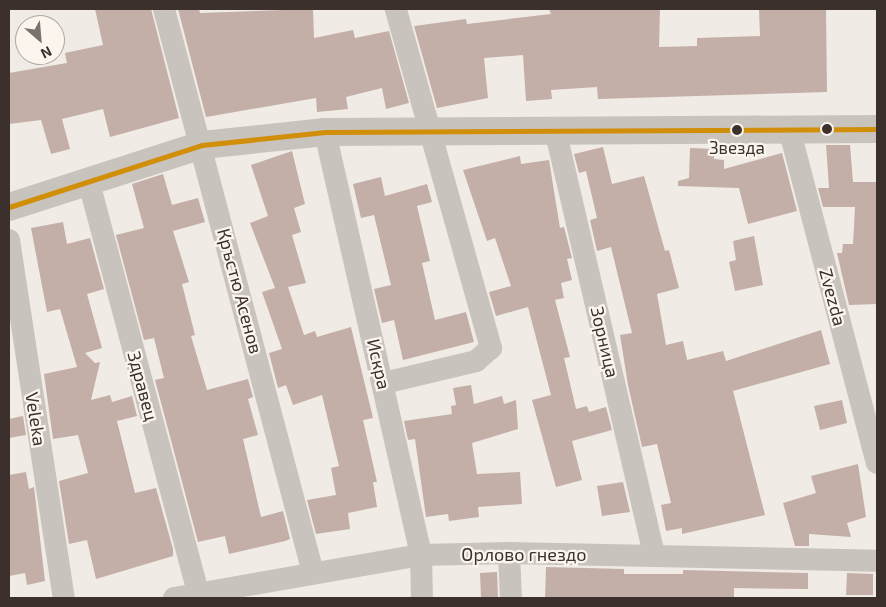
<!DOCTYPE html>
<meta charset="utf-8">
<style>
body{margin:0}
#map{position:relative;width:886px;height:607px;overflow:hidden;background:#f0ebe5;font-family:"Exo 2",sans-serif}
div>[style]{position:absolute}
.building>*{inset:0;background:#c3afa7}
.minor>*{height:22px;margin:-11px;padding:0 11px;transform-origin:11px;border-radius:11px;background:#c9c3be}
.tertiary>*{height:28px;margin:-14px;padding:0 14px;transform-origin:14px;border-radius:14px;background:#c9c3be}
.bus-1>*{height:5px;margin:-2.5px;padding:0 2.5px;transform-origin:2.5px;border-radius:2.5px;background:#d18e09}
.dots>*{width:14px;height:14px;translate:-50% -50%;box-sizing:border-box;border:2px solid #fbf5ee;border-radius:50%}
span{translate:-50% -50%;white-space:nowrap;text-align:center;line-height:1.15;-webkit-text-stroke:4.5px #fbf5ee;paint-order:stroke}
.bus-label{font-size:17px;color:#3b302b}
.street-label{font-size:18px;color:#3b302b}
.frame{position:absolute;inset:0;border:10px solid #3b302b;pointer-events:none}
.north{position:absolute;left:15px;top:15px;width:50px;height:50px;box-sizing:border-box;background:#fbf5ee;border:1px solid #aea6a0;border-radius:50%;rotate:153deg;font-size:14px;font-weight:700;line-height:20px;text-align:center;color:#3b302b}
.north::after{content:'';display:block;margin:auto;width:18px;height:22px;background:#7a716c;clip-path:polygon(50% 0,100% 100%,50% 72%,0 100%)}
</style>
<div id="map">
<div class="building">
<div style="clip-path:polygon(95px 9px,151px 9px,179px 118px,110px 137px,103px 109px,62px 119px,70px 149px,51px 154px,41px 120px,9px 124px,9px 73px,67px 63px,65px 53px,103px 45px)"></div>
<div style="clip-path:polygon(178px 9px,199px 9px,200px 13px,313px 9px,314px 38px,353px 30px,355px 38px,389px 31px,409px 103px,386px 109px,382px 88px,346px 97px,348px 109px,317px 112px,316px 98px,206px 117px)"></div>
<div style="clip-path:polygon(549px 9px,660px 9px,659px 47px,697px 46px,697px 38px,760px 36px,759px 9px,826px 9px,827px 92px,598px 99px,597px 87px,551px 90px,552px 99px,526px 101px,523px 55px,484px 58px,488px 98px,437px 108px,414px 26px,466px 19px,467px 24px,551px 14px)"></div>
<div style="clip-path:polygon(826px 145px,850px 145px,853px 182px,877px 182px,877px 304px,849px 305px,837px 253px,842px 253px,843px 244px,853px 244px,855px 207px,823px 207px,818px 188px,829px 188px)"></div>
<div style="clip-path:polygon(603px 147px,612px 184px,644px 176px,665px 251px,669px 250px,679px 288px,657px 294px,666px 345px,683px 341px,687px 360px,723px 351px,726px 361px,821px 330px,830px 364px,733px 391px,765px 515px,682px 534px,682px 528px,666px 531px,661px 505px,671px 503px,657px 444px,642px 447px,628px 385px,620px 335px,632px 333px,611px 247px,597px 251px,590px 220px,597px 218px,586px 171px,579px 173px,574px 154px)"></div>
<div style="clip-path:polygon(690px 148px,714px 149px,714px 159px,724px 160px,724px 169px,782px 153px,797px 211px,748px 224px,739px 188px,678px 186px,678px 181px,689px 178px)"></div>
<div style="clip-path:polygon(292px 151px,305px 204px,294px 208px,301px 232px,292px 235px,306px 283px,288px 287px,304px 335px,315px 331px,317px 337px,351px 327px,373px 418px,363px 420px,377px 482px,373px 482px,377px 507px,348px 513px,350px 529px,316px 534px,307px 500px,336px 495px,331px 468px,339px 466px,322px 395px,293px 405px,286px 385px,278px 388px,269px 353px,282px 349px,262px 292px,275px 288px,250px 223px,268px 216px,251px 165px)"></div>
<div style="clip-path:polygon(520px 156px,521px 164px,549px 160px,560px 228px,564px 227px,572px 258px,567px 259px,572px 280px,561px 283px,564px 298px,555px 300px,570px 357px,564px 358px,576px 409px,587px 406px,589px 412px,606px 407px,612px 430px,572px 441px,582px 480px,556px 487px,532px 400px,551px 395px,528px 307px,496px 316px,489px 292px,511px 286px,495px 238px,487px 241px,463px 170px)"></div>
<div style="clip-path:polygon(163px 174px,172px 205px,198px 198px,205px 222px,173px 231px,189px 282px,182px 284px,195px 335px,191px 336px,207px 390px,248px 379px,253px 397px,248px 399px,258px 435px,243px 439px,261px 517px,283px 511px,290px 539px,285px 541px,229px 554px,225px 536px,198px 542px,155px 380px,164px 378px,154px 338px,144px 340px,116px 235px,144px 228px,132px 184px)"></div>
<div style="clip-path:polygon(381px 177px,385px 196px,427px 184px,432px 202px,417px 206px,430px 261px,422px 263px,435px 320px,466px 312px,474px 342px,403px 360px,394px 320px,382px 323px,374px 289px,391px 285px,374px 215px,361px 218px,353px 184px)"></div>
<div style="clip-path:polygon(63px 222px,67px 244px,90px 238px,104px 289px,87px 294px,102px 348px,85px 353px,95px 363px,100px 362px,91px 400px,110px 395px,112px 402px,132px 396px,137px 416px,117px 421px,135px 493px,156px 488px,173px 549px,173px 556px,96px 579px,87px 540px,69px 544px,59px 481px,88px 473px,78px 435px,53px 439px,44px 374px,77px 367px,60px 309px,47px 312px,31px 228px)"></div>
<div style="clip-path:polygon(754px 236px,763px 285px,735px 291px,729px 262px,736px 260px,733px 241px)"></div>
<div style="clip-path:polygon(471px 385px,474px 404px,502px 396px,504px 404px,516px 400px,518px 429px,472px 443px,477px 474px,520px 472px,522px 504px,478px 507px,479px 517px,449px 521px,448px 514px,426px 517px,415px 439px,408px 440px,404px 421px,452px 414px,451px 406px,456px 405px,453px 388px)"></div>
<div style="clip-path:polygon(842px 400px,847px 423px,820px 430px,814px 406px)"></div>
<div style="clip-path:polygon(23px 416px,26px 435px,9px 438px,9px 419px)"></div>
<div style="clip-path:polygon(858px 464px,866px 517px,847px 523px,851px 537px,809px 534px,809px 546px,795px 546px,783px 503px,816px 493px,811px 476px)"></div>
<div style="clip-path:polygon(26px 472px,29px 489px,34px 487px,45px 581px,27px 585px,25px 573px,9px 576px,9px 475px)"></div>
<div style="clip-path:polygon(623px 482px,630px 512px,602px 516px,597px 486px)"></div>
<div style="clip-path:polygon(546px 567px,624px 569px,624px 574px,683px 574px,683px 570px,808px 573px,808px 589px,734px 588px,734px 598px,545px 598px)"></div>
<div style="clip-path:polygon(497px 572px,498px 598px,481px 598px,480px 573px)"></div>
<div style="clip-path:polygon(847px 573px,873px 574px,873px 595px,846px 595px)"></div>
</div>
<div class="minor">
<div style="left:164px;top:9px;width:583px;rotate:75.2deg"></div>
<div style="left:555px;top:129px;width:437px;rotate:76.9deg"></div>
<div style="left:325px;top:132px;width:434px;rotate:77.2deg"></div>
<div style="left:421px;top:555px;width:43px;rotate:88.7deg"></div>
<div style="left:790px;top:132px;width:342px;rotate:75.3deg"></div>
<div style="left:88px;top:179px;width:428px;rotate:75.1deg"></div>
<div style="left:9px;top:240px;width:362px;rotate:81.3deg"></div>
<div style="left:384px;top:383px;width:95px;rotate:-13.4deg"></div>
<div style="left:476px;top:361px;width:20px;rotate:-41deg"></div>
<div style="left:491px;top:348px;width:352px;rotate:-105.7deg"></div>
<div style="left:509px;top:553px;width:45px;rotate:87.5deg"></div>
<div style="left:174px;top:598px;width:251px;rotate:-9.9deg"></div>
<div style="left:421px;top:555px;width:88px;rotate:-1.3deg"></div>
<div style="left:509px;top:553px;width:368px;rotate:1.2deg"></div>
</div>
<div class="tertiary">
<div style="left:9px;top:207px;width:203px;rotate:-17.8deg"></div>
<div style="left:202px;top:145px;width:124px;rotate:-6deg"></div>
<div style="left:325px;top:132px;width:552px;rotate:-0.31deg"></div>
</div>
<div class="bus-1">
<div style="left:9px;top:207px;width:203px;rotate:-17.8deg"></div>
<div style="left:202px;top:145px;width:124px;rotate:-6deg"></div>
<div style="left:325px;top:132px;width:552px;rotate:-0.31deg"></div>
</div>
<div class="dots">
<div style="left:827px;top:129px;background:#3b302b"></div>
<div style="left:737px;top:130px;background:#3b302b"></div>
</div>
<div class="bus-label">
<span style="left:737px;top:148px">Звезда</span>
</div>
<div class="street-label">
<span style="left:240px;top:291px;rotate:75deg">Кръстю Асенов</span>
<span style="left:833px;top:297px;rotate:75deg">Zvezda</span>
<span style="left:605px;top:342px;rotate:77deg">Зорница</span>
<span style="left:379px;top:364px;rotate:77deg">Искра</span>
<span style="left:143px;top:386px;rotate:75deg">Здравец</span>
<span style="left:36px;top:419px;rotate:81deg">Veleka</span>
<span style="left:524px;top:554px">Орлово гнездо</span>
</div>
<div class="frame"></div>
<div class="north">N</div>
</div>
